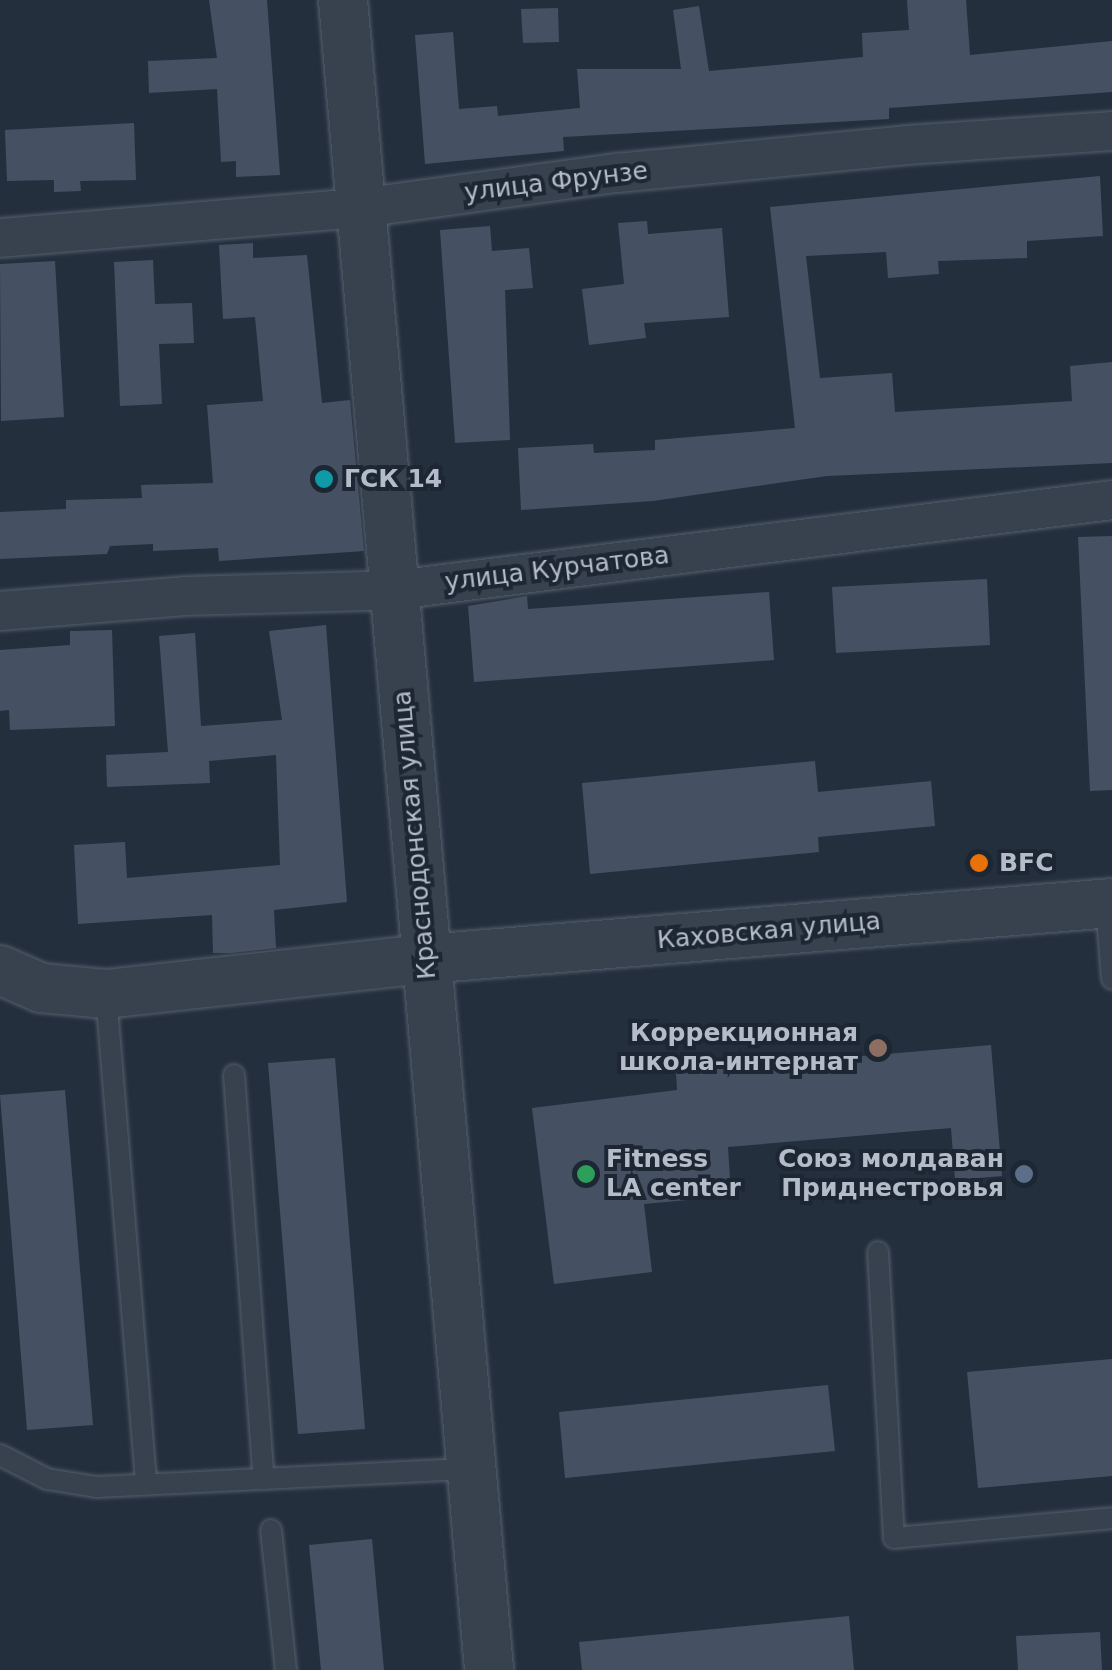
<!DOCTYPE html>
<meta charset="utf-8">
<style>
body{margin:0}
#map{position:relative;width:1112px;height:1670px;overflow:hidden;background:#242f3e;font-family:"DejaVu Sans",sans-serif}
div>[style]{position:absolute}
.building>*{inset:0;background:#455162}
.roads{filter:drop-shadow(0 0 2px #565f6c) drop-shadow(0 0 2px #565f6c)}
.service>*{height:20px;margin:-10px;padding:0 10px;transform-origin:10px;border-radius:10px;background:#38414e}
.minor>*{height:38px;margin:-19px;padding:0 19px;transform-origin:19px;border-radius:19px;background:#38414e}
.tertiary>*{height:48px;margin:-24px;padding:0 24px;transform-origin:24px;border-radius:24px;background:#38414e}
.dots>*{width:28px;height:28px;translate:-50% -50%;box-sizing:border-box;border:5px solid #1d2633;border-radius:50%}
span{translate:-50% -50%;white-space:nowrap;text-align:center;line-height:1.15;-webkit-text-stroke:8px #1d2633;paint-order:stroke}
.street-label{font-size:25px;color:#b4bcc9}
.poi-label{font-size:25px;color:#b4bcc9;font-weight:700}
.left{translate:0 -50%;text-align:left}
.right{translate:-100% -50%;text-align:right}
</style>
<div id="map">
<div class="building">
<div style="clip-path:polygon(209px 0,267px 0,280px 175px,236px 177px,236px 161px,221px 162px,217px 89px,149px 93px,148px 61px,217px 58px)"></div>
<div style="clip-path:polygon(907px 0,966px 0,970px 55px,1112px 41px,1112px 92px,889px 108px,889px 119px,563px 137px,564px 151px,425px 164px,415px 35px,453px 32px,459px 109px,497px 106px,498px 116px,580px 108px,577px 69px,681px 69px,673px 10px,699px 6px,709px 71px,863px 57px,862px 33px,909px 30px)"></div>
<div style="clip-path:polygon(558px 8px,559px 42px,523px 43px,521px 9px)"></div>
<div style="clip-path:polygon(134px 123px,136px 180px,80px 181px,81px 191px,54px 192px,54px 180px,7px 181px,5px 130px)"></div>
<div style="clip-path:polygon(1100px 176px,1103px 236px,1027px 241px,1027px 258px,938px 261px,939px 274px,888px 278px,886px 252px,806px 256px,820px 378px,892px 373px,895px 412px,977px 407px,1072px 401px,1070px 366px,1112px 362px,1112px 463px,827px 476px,653px 501px,521px 510px,518px 448px,593px 444px,594px 453px,655px 450px,655px 440px,795px 428px,770px 207px)"></div>
<div style="clip-path:polygon(647px 221px,648px 234px,722px 228px,729px 317px,644px 323px,646px 338px,589px 345px,582px 289px,624px 284px,618px 223px)"></div>
<div style="clip-path:polygon(490px 226px,492px 251px,529px 248px,533px 288px,505px 290px,510px 440px,455px 443px,440px 230px)"></div>
<div style="clip-path:polygon(253px 243px,253px 258px,307px 255px,322px 403px,350px 400px,364px 551px,219px 561px,218px 548px,153px 551px,153px 544px,110px 546px,107px 554px,0 559px,0 512px,66px 509px,66px 500px,142px 498px,141px 485px,213px 483px,207px 405px,263px 401px,255px 317px,223px 319px,219px 245px)"></div>
<div style="clip-path:polygon(153px 260px,155px 304px,192px 303px,194px 343px,159px 344px,162px 404px,120px 406px,114px 262px)"></div>
<div style="clip-path:polygon(55px 261px,64px 417px,1px 421px,0 264px)"></div>
<div style="clip-path:polygon(1112px 536px,1112px 790px,1090px 791px,1078px 537px)"></div>
<div style="clip-path:polygon(987px 579px,990px 645px,836px 653px,832px 587px)"></div>
<div style="clip-path:polygon(769px 592px,774px 660px,474px 682px,468px 606px,527px 596px,528px 609px)"></div>
<div style="clip-path:polygon(326px 625px,347px 902px,274px 910px,276px 948px,231px 953px,213px 953px,212px 915px,78px 924px,74px 845px,125px 842px,127px 878px,280px 865px,276px 755px,209px 761px,210px 783px,107px 787px,106px 755px,168px 752px,159px 636px,195px 633px,201px 726px,282px 720px,269px 631px)"></div>
<div style="clip-path:polygon(112px 630px,115px 726px,10px 730px,9px 710px,0 711px,0 650px,70px 645px,70px 631px)"></div>
<div style="clip-path:polygon(815px 761px,818px 792px,931px 781px,935px 826px,818px 837px,819px 852px,590px 874px,582px 783px)"></div>
<div style="clip-path:polygon(991px 1045px,1002px 1176px,955px 1180px,951px 1128px,728px 1147px,731px 1196px,644px 1204px,652px 1272px,554px 1284px,532px 1108px,677px 1090px,676px 1072px)"></div>
<div style="clip-path:polygon(335px 1058px,365px 1429px,298px 1434px,268px 1063px)"></div>
<div style="clip-path:polygon(65px 1090px,93px 1425px,27px 1430px,0 1095px)"></div>
<div style="clip-path:polygon(1112px 1359px,1112px 1476px,978px 1488px,967px 1372px)"></div>
<div style="clip-path:polygon(828px 1385px,835px 1451px,565px 1478px,559px 1412px)"></div>
<div style="clip-path:polygon(372px 1539px,384px 1670px,321px 1670px,309px 1545px)"></div>
<div style="clip-path:polygon(849px 1616px,854px 1670px,582px 1670px,579px 1642px)"></div>
<div style="clip-path:polygon(1100px 1632px,1102px 1670px,1018px 1670px,1016px 1636px)"></div>
</div>
<div class="roads">
<div class="service">
<div style="left:1106px;top:904px;width:75px;rotate:85.4deg"></div>
<div style="left:106px;top:994px;width:492px;rotate:85.3deg"></div>
<div style="left:234px;top:1075px;width:405px;rotate:85.8deg"></div>
<div style="left:878px;top:1252px;width:286px;rotate:86.8deg"></div>
<div style="left:894px;top:1538px;width:219px;rotate:-5.2deg"></div>
<div style="left:0;top:1455px;width:53px;rotate:27.1deg"></div>
<div style="left:47px;top:1479px;width:51px;rotate:9.1deg"></div>
<div style="left:97px;top:1487px;width:374px;rotate:-2.8deg"></div>
<div style="left:271px;top:1530px;width:141px;rotate:83.9deg"></div>
</div>
<div class="minor">
<div style="left:0;top:238px;width:361px;rotate:-4.8deg"></div>
<div style="left:360px;top:208px;width:259px;rotate:-7.8deg"></div>
<div style="left:617px;top:173px;width:291px;rotate:-5.5deg"></div>
<div style="left:907px;top:145px;width:205px;rotate:-3.9deg"></div>
<div style="left:0;top:611px;width:186px;rotate:-4.6deg"></div>
<div style="left:185px;top:596px;width:210px;rotate:-1.6deg"></div>
<div style="left:395px;top:590px;width:723px;rotate:-7.15deg"></div>
</div>
<div class="tertiary">
<div style="left:343px;top:0;width:1676px;rotate:85deg"></div>
<div style="left:0;top:970px;width:45px;rotate:23.7deg"></div>
<div style="left:41px;top:988px;width:65px;rotate:5.3deg"></div>
<div style="left:106px;top:994px;width:321px;rotate:-6.3deg"></div>
<div style="left:425px;top:959px;width:689px;rotate:-4.66deg"></div>
</div>
</div>
<div class="dots">
<div style="left:324px;top:479px;background:#0f9aa8"></div>
<div style="left:979px;top:863px;background:#e8710a"></div>
<div style="left:878px;top:1048px;background:#8d6e63"></div>
<div style="left:586px;top:1174px;background:#2e9e5b"></div>
<div style="left:1024px;top:1174px;background:#5c6f8a"></div>
</div>
<div class="street-label">
<span style="left:556px;top:182px;rotate:-7deg">улица Фрунзе</span>
<span style="left:557px;top:569px;rotate:-7deg">улица Курчатова</span>
<span style="left:415px;top:835px;rotate:-95deg">Краснодонская улица</span>
<span style="left:769px;top:931px;rotate:-5deg">Каховская улица</span>
</div>
<div class="poi-label">
<span class="left" style="left:344px;top:479px">ГСК 14</span>
<span class="left" style="left:999px;top:863px">BFC</span>
<span class="right" style="left:858px;top:1048px">Коррекционная<br>школа-интернат</span>
<span class="left" style="left:606px;top:1174px">Fitness<br>LA center</span>
<span class="right" style="left:1004px;top:1174px">Союз молдаван<br>Приднестровья</span>
</div>
</div>
